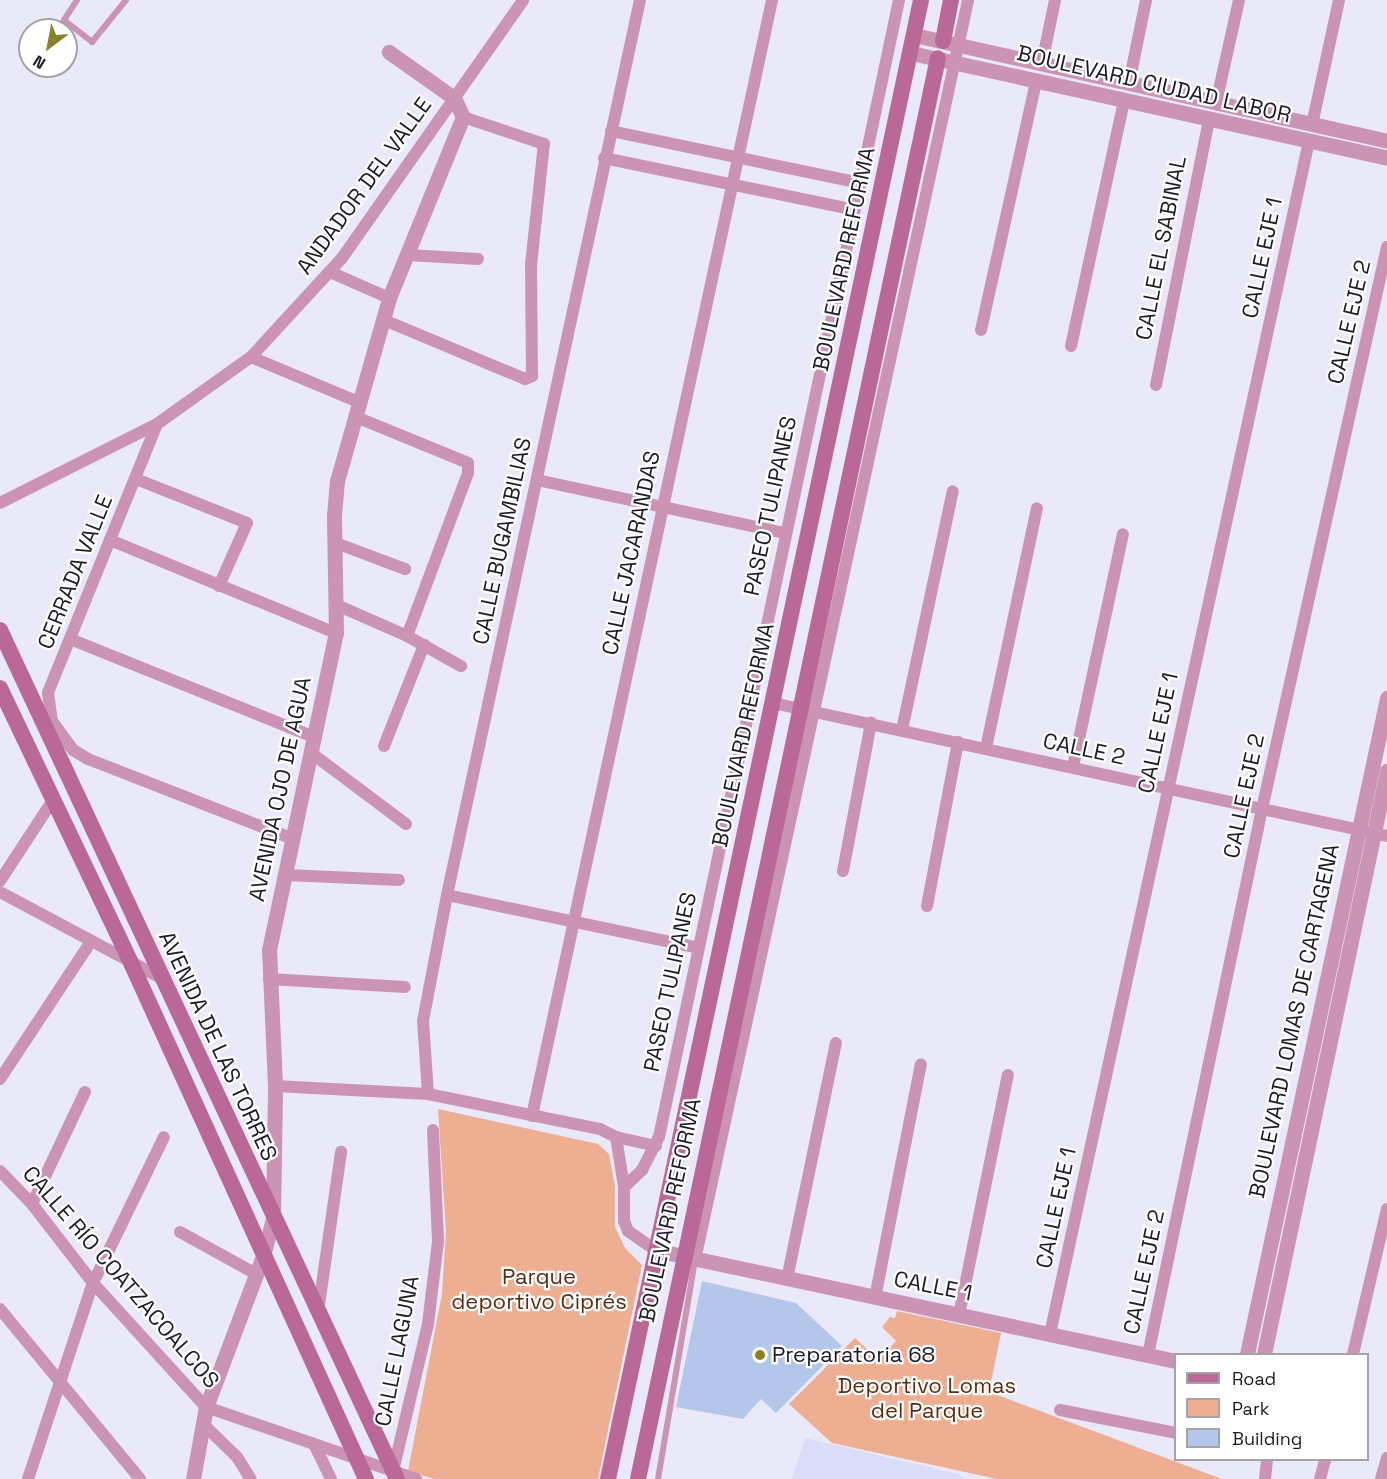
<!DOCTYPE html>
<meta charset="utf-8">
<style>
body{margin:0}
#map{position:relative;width:1387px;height:1479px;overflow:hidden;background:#e9e9fa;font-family:"Space Grotesk",sans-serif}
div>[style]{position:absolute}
.built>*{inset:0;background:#dbdcf8}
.green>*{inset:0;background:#eeae91}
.building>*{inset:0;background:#b4c6ea}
.service>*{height:6px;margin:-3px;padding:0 3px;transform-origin:3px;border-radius:3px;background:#cc94b4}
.minor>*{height:12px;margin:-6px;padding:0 6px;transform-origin:6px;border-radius:6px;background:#cc94b4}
.tertiary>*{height:15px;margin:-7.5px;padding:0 7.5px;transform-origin:7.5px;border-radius:7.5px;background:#cc94b4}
.secondary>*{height:16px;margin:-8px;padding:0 8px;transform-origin:8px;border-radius:8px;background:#b96898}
.dots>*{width:16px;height:16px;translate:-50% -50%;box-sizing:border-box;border:3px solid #fff;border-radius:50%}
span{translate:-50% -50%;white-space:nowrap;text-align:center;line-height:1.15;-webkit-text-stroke:4.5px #fff;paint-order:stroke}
.street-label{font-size:22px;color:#1a1a28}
.park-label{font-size:22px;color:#5f2a0e}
.poi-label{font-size:22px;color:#1a1a28}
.left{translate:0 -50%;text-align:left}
.legend{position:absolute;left:1174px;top:1353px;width:195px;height:108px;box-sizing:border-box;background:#fff;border:2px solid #a3a3a9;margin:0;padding:8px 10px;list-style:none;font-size:18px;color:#1a1a28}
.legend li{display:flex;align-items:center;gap:12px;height:30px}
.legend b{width:30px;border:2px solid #a3a3a9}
.north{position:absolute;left:18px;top:18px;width:60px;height:60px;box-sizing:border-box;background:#fff;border:2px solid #a3a3a9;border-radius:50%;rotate:212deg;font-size:16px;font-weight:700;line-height:24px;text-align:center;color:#1a1a28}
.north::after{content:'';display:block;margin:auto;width:21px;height:27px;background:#898229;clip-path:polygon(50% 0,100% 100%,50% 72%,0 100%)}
</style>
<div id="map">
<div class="built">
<div style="clip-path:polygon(805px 1438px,958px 1474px,964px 1479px,792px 1479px)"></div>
</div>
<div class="green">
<div style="clip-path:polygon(438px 1109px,598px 1144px,609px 1154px,615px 1186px,615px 1227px,625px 1248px,642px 1265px,598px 1479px,435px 1479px,408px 1471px,442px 1294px,446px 1231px)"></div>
<div style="clip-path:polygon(897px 1311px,1001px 1333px,989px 1392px,1222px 1479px,997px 1479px,832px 1443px,789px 1404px,855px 1338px,879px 1360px,896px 1341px,882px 1327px,890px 1317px,895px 1318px)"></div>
</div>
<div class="building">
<div style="clip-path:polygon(702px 1281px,796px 1303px,842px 1346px,776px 1413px,761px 1399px,743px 1419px,676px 1407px)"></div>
</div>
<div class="service">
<div style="left:77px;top:0;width:24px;rotate:123deg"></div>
<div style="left:64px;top:20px;width:36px;rotate:38deg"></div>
<div style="left:92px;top:42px;width:54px;rotate:-51deg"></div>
<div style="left:658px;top:1479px;width:222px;rotate:-80.4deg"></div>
</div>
<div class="minor">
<div style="left:1042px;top:63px;width:64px;rotate:-78.3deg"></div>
<div style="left:1129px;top:83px;width:85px;rotate:-78.4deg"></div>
<div style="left:1216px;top:103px;width:106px;rotate:-77.4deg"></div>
<div style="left:1312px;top:125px;width:128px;rotate:-77.8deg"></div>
<div style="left:611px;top:131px;width:253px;rotate:11.8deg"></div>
<div style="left:604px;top:158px;width:255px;rotate:11.7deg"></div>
<div style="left:408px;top:255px;width:70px;rotate:3.3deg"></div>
<div style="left:330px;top:272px;width:64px;rotate:23.8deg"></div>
<div style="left:384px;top:320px;width:153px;rotate:22.7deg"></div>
<div style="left:525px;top:379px;width:8px;rotate:-23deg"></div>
<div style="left:532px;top:376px;width:111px;rotate:-90.5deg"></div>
<div style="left:531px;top:265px;width:122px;rotate:-83.9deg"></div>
<div style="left:544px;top:144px;width:85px;rotate:-161.6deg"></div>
<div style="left:981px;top:330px;width:255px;rotate:-77.5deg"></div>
<div style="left:1071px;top:346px;width:252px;rotate:-77.8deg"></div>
<div style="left:251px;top:357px;width:119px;rotate:22.7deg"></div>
<div style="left:1156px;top:385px;width:271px;rotate:-78.7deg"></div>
<div style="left:356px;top:417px;width:121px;rotate:22.3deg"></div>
<div style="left:468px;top:463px;width:10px;rotate:90deg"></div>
<div style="left:468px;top:473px;width:174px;rotate:110.5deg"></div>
<div style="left:157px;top:424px;width:290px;rotate:112.1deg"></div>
<div style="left:48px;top:693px;width:28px;rotate:82deg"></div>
<div style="left:52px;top:721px;width:36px;rotate:54deg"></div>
<div style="left:73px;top:750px;width:17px;rotate:31deg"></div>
<div style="left:88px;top:759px;width:220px;rotate:21.3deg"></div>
<div style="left:136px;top:479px;width:119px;rotate:21.6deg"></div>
<div style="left:247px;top:523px;width:69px;rotate:114deg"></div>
<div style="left:537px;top:480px;width:254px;rotate:12.1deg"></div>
<div style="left:0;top:503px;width:176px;rotate:-26.7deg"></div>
<div style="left:157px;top:424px;width:115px;rotate:-35.5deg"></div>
<div style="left:251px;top:357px;width:134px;rotate:-47.4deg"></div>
<div style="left:342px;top:258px;width:315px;rotate:-54.9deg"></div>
<div style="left:110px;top:540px;width:244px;rotate:22.4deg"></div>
<div style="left:336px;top:543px;width:74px;rotate:20.6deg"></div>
<div style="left:339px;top:606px;width:74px;rotate:23.8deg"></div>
<div style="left:407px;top:636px;width:62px;rotate:29.1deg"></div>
<div style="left:70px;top:639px;width:265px;rotate:21.9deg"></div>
<div style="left:773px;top:703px;width:628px;rotate:12.22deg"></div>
<div style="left:902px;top:730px;width:244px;rotate:-78deg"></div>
<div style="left:384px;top:746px;width:109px;rotate:-68.4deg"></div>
<div style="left:986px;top:748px;width:245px;rotate:-78deg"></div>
<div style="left:314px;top:755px;width:115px;rotate:36.9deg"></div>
<div style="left:1073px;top:767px;width:238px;rotate:-77.9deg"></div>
<div style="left:843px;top:871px;width:151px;rotate:-79.3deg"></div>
<div style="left:286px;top:875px;width:113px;rotate:2.5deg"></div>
<div style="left:0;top:881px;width:97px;rotate:-56.8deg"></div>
<div style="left:0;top:892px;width:185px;rotate:28.1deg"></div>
<div style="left:447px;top:895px;width:257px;rotate:11.9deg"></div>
<div style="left:927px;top:906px;width:167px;rotate:-79.3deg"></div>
<div style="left:269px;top:979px;width:136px;rotate:3.4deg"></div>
<div style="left:0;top:1079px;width:163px;rotate:-56.5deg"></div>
<div style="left:275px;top:1086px;width:153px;rotate:3deg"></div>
<div style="left:428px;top:1094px;width:176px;rotate:11.5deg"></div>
<div style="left:600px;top:1129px;width:18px;rotate:27deg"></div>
<div style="left:616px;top:1137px;width:41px;rotate:12.7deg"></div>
<div style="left:428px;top:1094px;width:73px;rotate:-93.9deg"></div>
<div style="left:423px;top:1021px;width:128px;rotate:-79.2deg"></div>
<div style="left:447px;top:895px;width:916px;rotate:-77.83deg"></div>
<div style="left:532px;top:1116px;width:1142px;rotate:-77.86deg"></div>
<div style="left:616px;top:1137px;width:51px;rotate:80.9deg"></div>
<div style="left:624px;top:1187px;width:34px;rotate:90deg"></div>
<div style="left:624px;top:1221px;width:11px;rotate:68deg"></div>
<div style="left:628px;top:1231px;width:33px;rotate:35deg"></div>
<div style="left:0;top:1171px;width:46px;rotate:45.9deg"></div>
<div style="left:32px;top:1204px;width:100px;rotate:52.3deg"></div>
<div style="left:93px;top:1283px;width:168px;rotate:47.7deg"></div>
<div style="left:206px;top:1407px;width:222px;rotate:18.9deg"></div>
<div style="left:624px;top:1187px;width:25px;rotate:-43deg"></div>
<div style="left:642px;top:1170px;width:37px;rotate:-63deg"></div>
<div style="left:659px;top:1137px;width:1162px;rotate:-78.08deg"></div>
<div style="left:32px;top:1204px;width:124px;rotate:-64.7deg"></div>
<div style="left:180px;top:1232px;width:87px;rotate:28.9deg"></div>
<div style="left:695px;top:1260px;width:1289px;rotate:-77.77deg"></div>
<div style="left:787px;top:1279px;width:241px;rotate:-78.3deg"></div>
<div style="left:875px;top:1298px;width:238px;rotate:-78.9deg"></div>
<div style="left:0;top:1309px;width:220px;rotate:50.5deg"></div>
<div style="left:318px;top:1312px;width:162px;rotate:-81.8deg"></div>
<div style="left:959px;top:1315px;width:245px;rotate:-78.5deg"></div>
<div style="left:1050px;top:1334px;width:1221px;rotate:-77.75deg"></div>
<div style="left:1353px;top:1354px;width:149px;rotate:-76.8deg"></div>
<div style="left:1148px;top:1355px;width:558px;rotate:-78.21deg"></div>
<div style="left:1262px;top:809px;width:576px;rotate:-77.46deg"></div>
<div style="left:1060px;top:1410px;width:118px;rotate:11.2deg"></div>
<div style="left:203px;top:1424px;width:47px;rotate:44.1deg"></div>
<div style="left:237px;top:1457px;width:26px;rotate:58deg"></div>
<div style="left:315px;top:1446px;width:37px;rotate:64deg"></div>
<div style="left:393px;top:1471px;width:151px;rotate:-76.6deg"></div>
<div style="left:428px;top:1324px;width:84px;rotate:-83.1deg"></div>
<div style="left:438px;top:1241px;width:111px;rotate:-92.6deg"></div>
<div style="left:28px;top:1479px;width:206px;rotate:-71.7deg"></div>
<div style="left:93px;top:1283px;width:162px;rotate:-64.1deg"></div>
<div style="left:1265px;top:1479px;width:19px;rotate:-84deg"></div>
<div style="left:1320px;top:1479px;width:20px;rotate:-75deg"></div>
<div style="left:1381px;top:1479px;width:22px;rotate:-74deg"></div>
</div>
<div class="tertiary">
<div style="left:914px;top:35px;width:485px;rotate:12.6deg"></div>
<div style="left:911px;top:53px;width:487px;rotate:12.4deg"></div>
<div style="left:655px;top:1250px;width:533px;rotate:12.03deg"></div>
<div style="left:1247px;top:1354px;width:671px;rotate:-77.95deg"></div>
<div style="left:1264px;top:1354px;width:596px;rotate:-78.09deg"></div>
<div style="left:193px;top:1479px;width:73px;rotate:-79.8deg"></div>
<div style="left:206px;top:1407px;width:161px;rotate:-69.3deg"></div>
<div style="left:263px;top:1256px;width:39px;rotate:-75deg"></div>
<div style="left:273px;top:1218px;width:132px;rotate:-89.1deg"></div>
<div style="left:275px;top:1086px;width:136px;rotate:-92.5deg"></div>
<div style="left:269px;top:950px;width:324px;rotate:-78.1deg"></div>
<div style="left:336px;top:633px;width:118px;rotate:-91deg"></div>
<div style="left:334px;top:515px;width:34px;rotate:-85deg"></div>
<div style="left:337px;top:481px;width:190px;rotate:-74.1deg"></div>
<div style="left:389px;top:298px;width:196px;rotate:-67.8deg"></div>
<div style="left:463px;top:117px;width:21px;rotate:-115deg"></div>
<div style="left:454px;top:98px;width:80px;rotate:-144.7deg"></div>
</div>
<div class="secondary">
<div style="left:943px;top:41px;width:42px;rotate:-79deg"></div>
<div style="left:0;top:630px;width:937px;rotate:64.94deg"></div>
<div style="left:0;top:688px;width:307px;rotate:64.5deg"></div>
<div style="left:132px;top:965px;width:565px;rotate:65.52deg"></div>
<div style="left:608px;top:1479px;width:1512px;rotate:-78.05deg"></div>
<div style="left:638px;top:1479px;width:1452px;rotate:-78.08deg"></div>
</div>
<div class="dots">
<div style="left:760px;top:1355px;background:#898229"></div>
</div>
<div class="street-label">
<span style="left:1154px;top:84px;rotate:13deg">BOULEVARD CIUDAD LABOR</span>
<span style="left:364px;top:186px;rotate:-54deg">ANDADOR DEL VALLE</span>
<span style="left:1161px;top:248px;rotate:-79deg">CALLE EL SABINAL</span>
<span style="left:1262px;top:258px;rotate:-78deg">CALLE EJE 1</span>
<span style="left:844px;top:259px;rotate:-78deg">BOULEVARD REFORMA</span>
<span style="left:1349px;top:322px;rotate:-77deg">CALLE EJE 2</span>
<span style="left:770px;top:506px;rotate:-78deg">PASEO TULIPANES</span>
<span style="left:502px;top:541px;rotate:-78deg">CALLE BUGAMBILIAS</span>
<span style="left:631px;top:553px;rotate:-78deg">CALLE JACARANDAS</span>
<span style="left:75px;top:572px;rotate:-68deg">CERRADA VALLE</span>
<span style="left:1158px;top:733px;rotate:-78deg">CALLE EJE 1</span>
<span style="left:743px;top:735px;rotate:-78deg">BOULEVARD REFORMA</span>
<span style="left:1084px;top:749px;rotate:12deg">CALLE 2</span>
<span style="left:280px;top:789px;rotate:-78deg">AVENIDA OJO DE AGUA</span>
<span style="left:1244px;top:796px;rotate:-78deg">CALLE EJE 2</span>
<span style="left:670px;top:982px;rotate:-78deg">PASEO TULIPANES</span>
<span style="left:1294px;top:1021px;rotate:-78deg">BOULEVARD LOMAS DE CARTAGENA</span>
<span style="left:218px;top:1046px;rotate:65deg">AVENIDA DE LAS TORRES</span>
<span style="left:1056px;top:1208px;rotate:-78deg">CALLE EJE 1</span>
<span style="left:670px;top:1210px;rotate:-78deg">BOULEVARD REFORMA</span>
<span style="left:1144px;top:1272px;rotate:-78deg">CALLE EJE 2</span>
<span style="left:121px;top:1277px;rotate:49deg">CALLE RÍO COATZACOALCOS</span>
<span style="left:933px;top:1286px;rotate:11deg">CALLE 1</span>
<span style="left:397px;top:1351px;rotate:-79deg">CALLE LAGUNA</span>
</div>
<div class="park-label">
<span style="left:539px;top:1289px">Parque<br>deportivo Ciprés</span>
<span style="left:927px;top:1398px">Deportivo Lomas<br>del Parque</span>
</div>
<div class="poi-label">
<span class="left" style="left:772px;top:1355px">Preparatoria 68</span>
</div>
<ul class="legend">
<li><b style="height:8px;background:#b96898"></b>Road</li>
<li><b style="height:16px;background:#eeae91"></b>Park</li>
<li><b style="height:16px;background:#b4c6ea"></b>Building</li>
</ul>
<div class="north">N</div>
</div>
